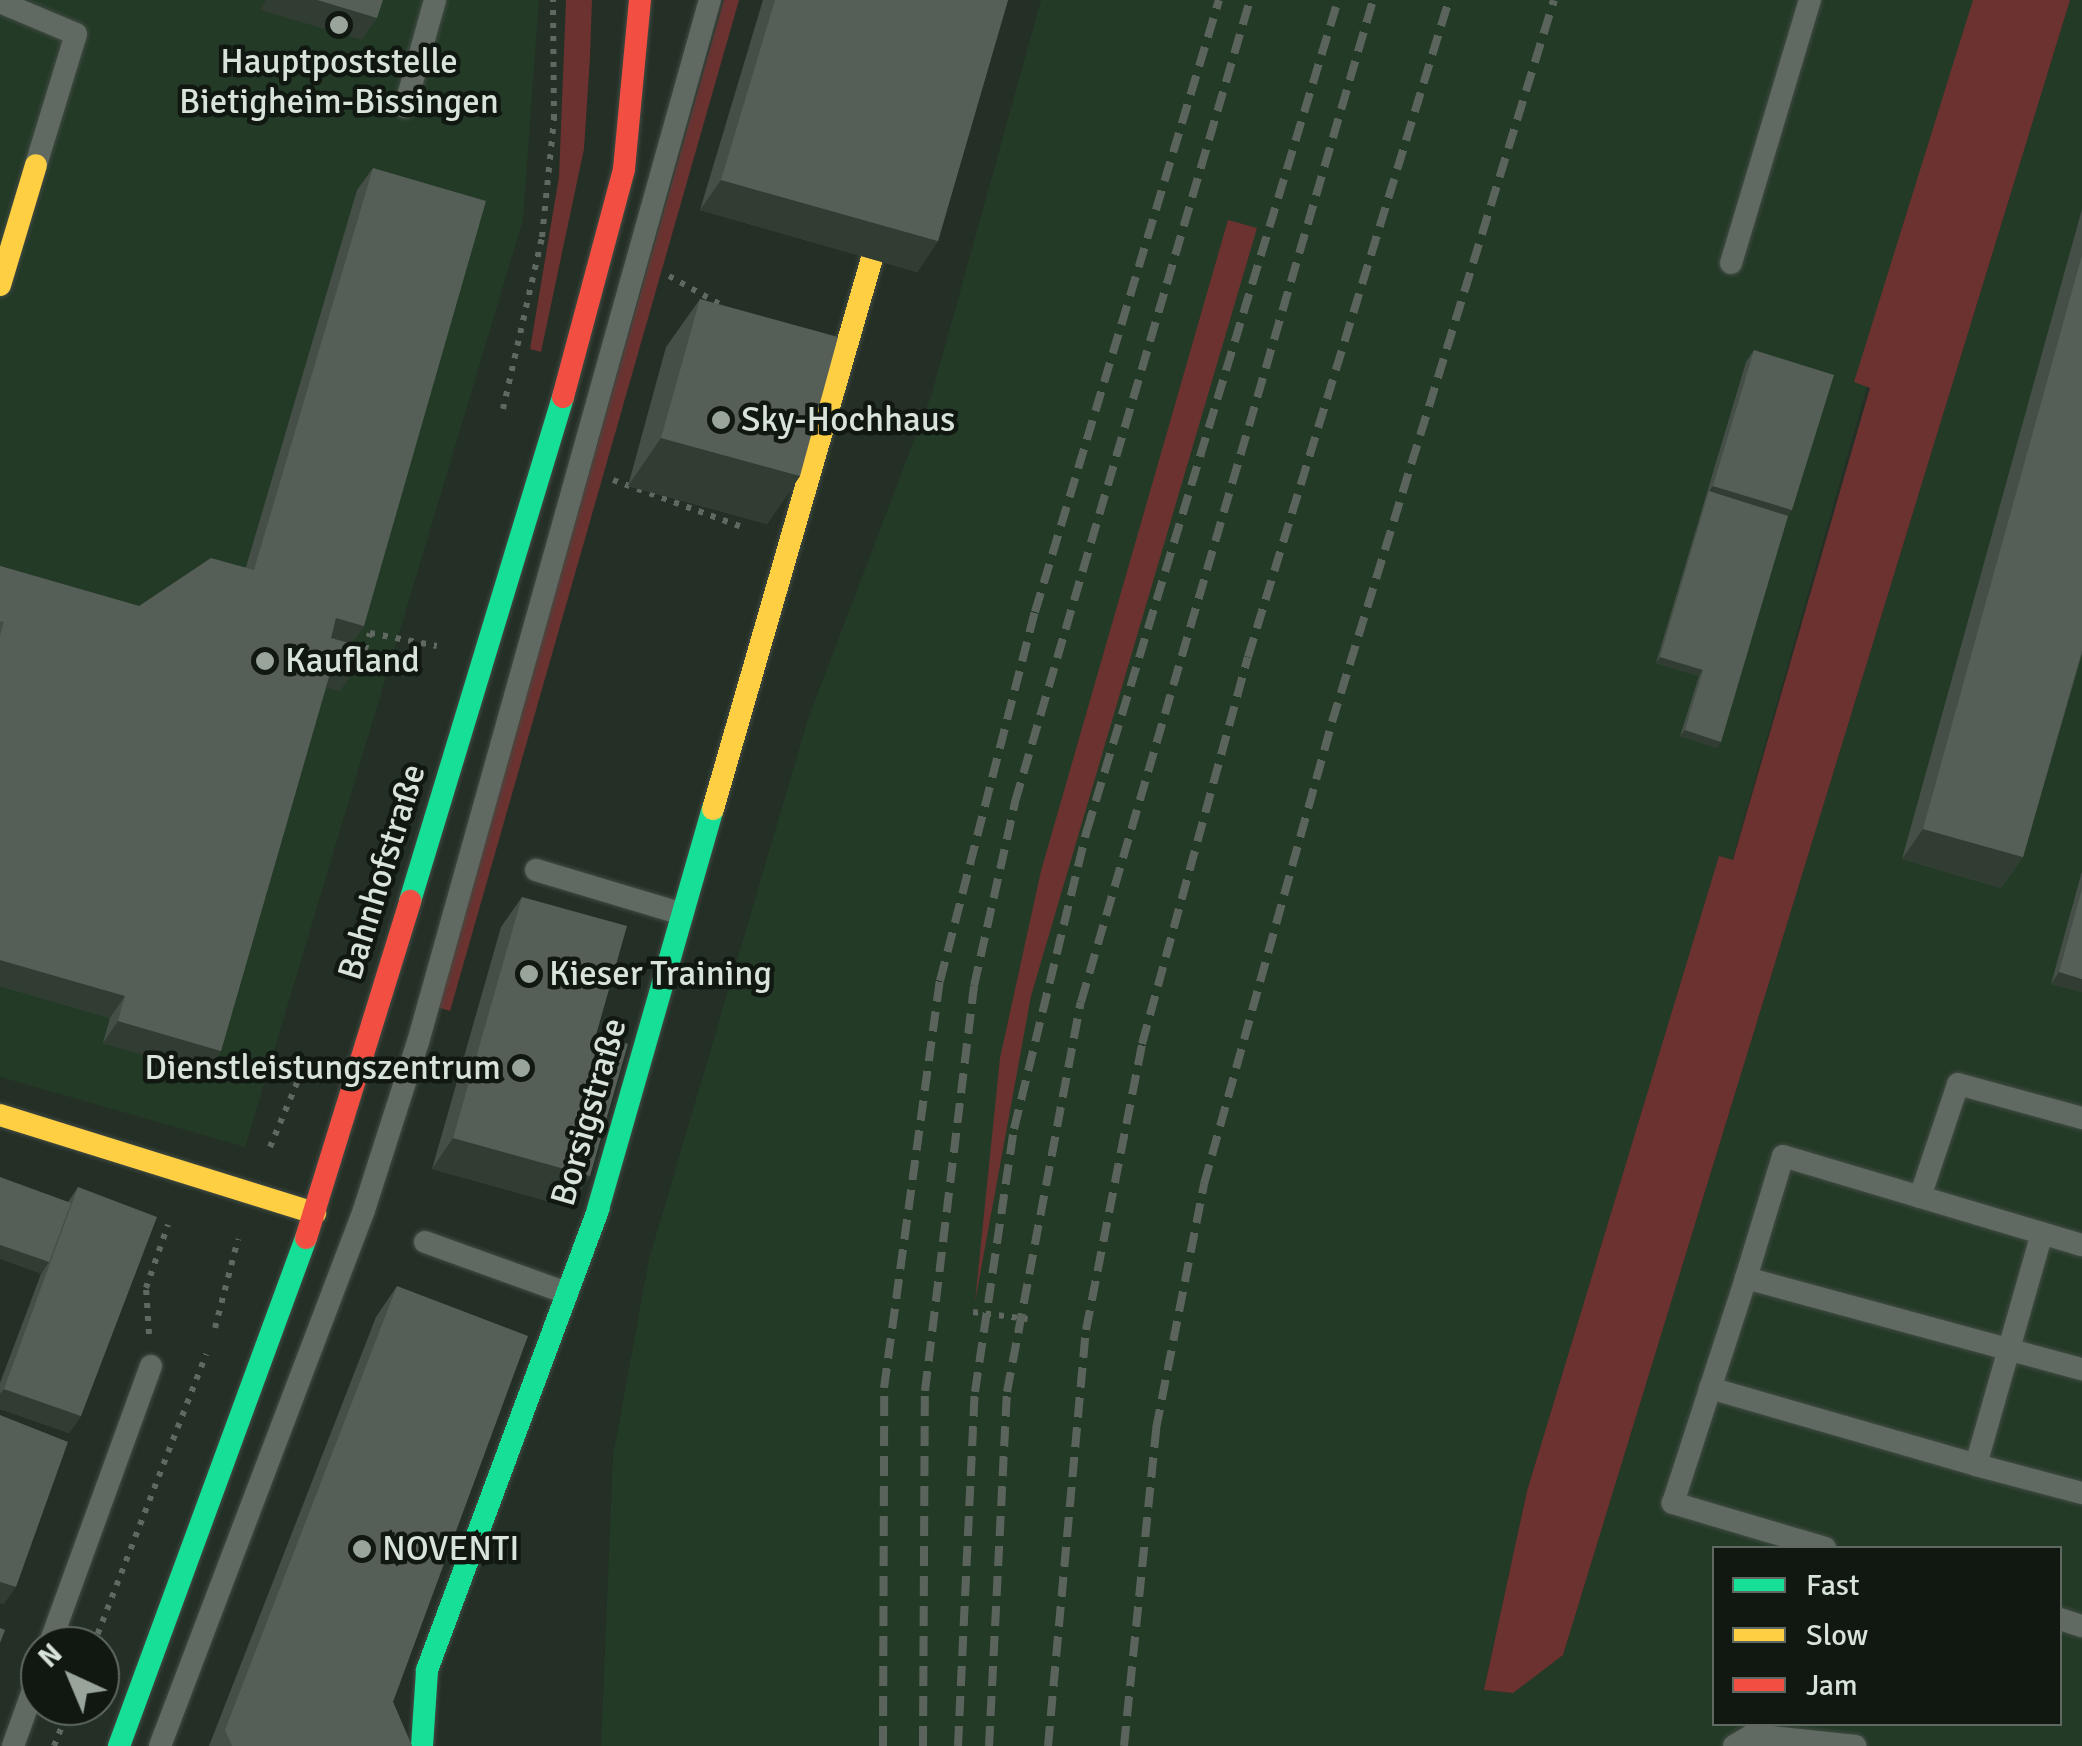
<!DOCTYPE html>
<meta charset="utf-8">
<style>
body{margin:0}
#map{position:relative;width:2082px;height:1746px;overflow:hidden;background:#242f26;font-family:Signika,sans-serif}
div>[style]{position:absolute}
.built>*{inset:0;background:#233a27}
.green>*{inset:0;background:#6b3230}
.path>*{height:6px;margin-top:-3px;transform-origin:0;background:repeating-linear-gradient(90deg,#5f6861 0 5px,transparent 0 13px)}
.roads{filter:drop-shadow(0 0 2px #424b43) drop-shadow(0 0 2px #424b43)}
.lane>*{height:22px;margin:-11px;padding:0 11px;transform-origin:11px;border-radius:11px;background:#606a62}
.fast>*{height:22px;margin:-11px;padding:0 11px;transform-origin:11px;border-radius:11px;background:#16e098}
.slow>*{height:22px;margin:-11px;padding:0 11px;transform-origin:11px;border-radius:11px;background:#ffcf43}
.jam>*{height:22px;margin:-11px;padding:0 11px;transform-origin:11px;border-radius:11px;background:#f24e42}
.rail>*{height:8px;margin-top:-4px;transform-origin:0;background:repeating-linear-gradient(90deg,#5b645c 0 20px,transparent 0 30px)}
.wall>*{inset:0;background:#454f47}
.shaded-wall>*{inset:0;background:#313c33}
.building>*{inset:0;background:#555f57}
.dots>*{width:28px;height:28px;translate:-50% -50%;box-sizing:border-box;border:5px solid #101811;border-radius:50%}
span{translate:-50% -50%;white-space:nowrap;text-align:center;line-height:1.15;-webkit-text-stroke:9px #101811;paint-order:stroke}
.poi-label{font-size:35px;color:#d8e3d9}
.left{translate:0 -50%;text-align:left}
.right{translate:-100% -50%;text-align:right}
.street-label{font-size:35px;color:#d8e3d9}
.legend{position:absolute;left:1712px;top:1546px;width:350px;height:180px;box-sizing:border-box;background:#101811;border:2px solid #606961;margin:0;padding:12px 18px;list-style:none;font-size:30px;color:#d8e3d9}
.legend li{display:flex;align-items:center;gap:20px;height:50px}
.legend b{width:50px;border:2px solid #606961}
.north{position:absolute;left:20px;top:1626px;width:100px;height:100px;box-sizing:border-box;background:#101811;border:2px solid #606961;border-radius:50%;rotate:316deg;font-size:28px;font-weight:700;line-height:40px;text-align:center;color:#d8e3d9}
.north::after{content:'';display:block;margin:auto;width:35px;height:45px;background:#99a49a;clip-path:polygon(50% 0,100% 100%,50% 72%,0 100%)}
</style>
<div id="map">
<div class="built">
<div style="clip-path:polygon(0 0,539px 0,523px 220px,245px 1147px,0 1077px)"></div>
<div style="clip-path:polygon(evenodd,1041px 0,1977px 0,1732px 861px,1719px 857px,1527px 1491px,1484px 1690px,1512px 1693px,1563px 1655px,2070px 0,2082px 0,2082px 1746px,601px 1746px,613px 1456px,649px 1259px,808px 719px,932px 393px,1041px 0,1714px 1548px,2060px 1548px,2060px 1724px,1714px 1724px,1714px 1548px)"></div>
</div>
<div class="green">
<div style="clip-path:polygon(566px 0,592px 0,590px 57px,584px 149px,541px 352px,530px 349px,559px 177px)"></div>
<div style="clip-path:polygon(724px 0,739px 0,450px 1011px,437px 1007px)"></div>
<div style="clip-path:polygon(1973px 0,2070px 0,1563px 1655px,1513px 1693px,1484px 1690px,1527px 1491px,1719px 856px,1733px 860px,1870px 388px,1854px 382px)"></div>
<div style="clip-path:polygon(1228px 220px,1257px 228px,1031px 996px,975px 1302px,1000px 1058px,1041px 871px)"></div>
</div>
<div class="path">
<div style="left:669px;top:276px;width:64px;rotate:29deg"></div>
<div style="left:503px;top:409px;width:176px;rotate:-77.2deg"></div>
<div style="left:542px;top:237px;width:119px;rotate:-84.2deg"></div>
<div style="left:554px;top:119px;width:119px;rotate:-90.5deg"></div>
<div style="left:613px;top:480px;width:137px;rotate:20deg"></div>
<div style="left:353px;top:660px;width:8px;rotate:14deg"></div>
<div style="left:361px;top:662px;width:30px;rotate:-73deg"></div>
<div style="left:370px;top:633px;width:68px;rotate:11deg"></div>
<div style="left:270px;top:1147px;width:82px;rotate:-67.2deg"></div>
<div style="left:973px;top:1312px;width:55px;rotate:7.3deg"></div>
<div style="left:215px;top:1328px;width:92px;rotate:-75.5deg"></div>
<div style="left:149px;top:1334px;width:46px;rotate:-93.7deg"></div>
<div style="left:146px;top:1288px;width:67px;rotate:-70.8deg"></div>
<div style="left:93px;top:1646px;width:313px;rotate:-68.8deg"></div>
<div style="left:54px;top:1746px;width:43px;rotate:-68.2deg"></div>
</div>
<div class="roads">
<div class="lane">
<div style="left:0;top:2px;width:82px;rotate:22.8deg"></div>
<div style="left:76px;top:34px;width:137px;rotate:107deg"></div>
<div style="left:405px;top:107px;width:111px;rotate:-74.3deg"></div>
<div style="left:1731px;top:263px;width:275px;rotate:-73.3deg"></div>
<div style="left:536px;top:870px;width:153px;rotate:16.7deg"></div>
<div style="left:1920px;top:1197px;width:119px;rotate:-71.4deg"></div>
<div style="left:1958px;top:1084px;width:129px;rotate:15.3deg"></div>
<div style="left:2042px;top:1233px;width:241px;rotate:105.9deg"></div>
<div style="left:1976px;top:1465px;width:110px;rotate:14.8deg"></div>
<div style="left:425px;top:1242px;width:151px;rotate:19.8deg"></div>
<div style="left:1746px;top:1278px;width:127px;rotate:-73.1deg"></div>
<div style="left:1783px;top:1156px;width:312px;rotate:16.6deg"></div>
<div style="left:1710px;top:1388px;width:277px;rotate:16.1deg"></div>
<div style="left:1825px;top:1548px;width:159px;rotate:-163.5deg"></div>
<div style="left:1673px;top:1503px;width:237px;rotate:-72deg"></div>
<div style="left:1746px;top:1278px;width:348px;rotate:15.2deg"></div>
<div style="left:2060px;top:1619px;width:23px;rotate:18deg"></div>
<div style="left:49px;top:1646px;width:298px;rotate:-70deg"></div>
<div style="left:13px;top:1746px;width:80px;rotate:-70.2deg"></div>
<div style="left:160px;top:1746px;width:574px;rotate:-69.16deg"></div>
<div style="left:364px;top:1210px;width:176px;rotate:-72.2deg"></div>
<div style="left:418px;top:1042px;width:1082px;rotate:-74.35deg"></div>
<div style="left:1734px;top:1746px;width:21px;rotate:-31deg"></div>
<div style="left:1752px;top:1735px;width:104px;rotate:6.1deg"></div>
</div>
<div class="fast">
<div style="left:410px;top:901px;width:527px;rotate:-73.11deg"></div>
<div style="left:119px;top:1746px;width:541px;rotate:-69.79deg"></div>
<div style="left:422px;top:1746px;width:76px;rotate:-86.2deg"></div>
<div style="left:427px;top:1670px;width:492px;rotate:-69.6deg"></div>
<div style="left:598px;top:1209px;width:416px;rotate:-74deg"></div>
</div>
<div class="slow">
<div style="left:0;top:285px;width:125px;rotate:-73.3deg"></div>
<div style="left:713px;top:809px;width:573px;rotate:-73.9deg"></div>
<div style="left:0;top:1115px;width:330px;rotate:17.3deg"></div>
</div>
<div class="jam">
<div style="left:563px;top:397px;width:236px;rotate:-75deg"></div>
<div style="left:624px;top:169px;width:170px;rotate:-84.6deg"></div>
<div style="left:306px;top:1238px;width:353px;rotate:-72.8deg"></div>
</div>
</div>
<div class="rail">
<div style="left:883px;top:1746px;width:358px;rotate:-89.8deg"></div>
<div style="left:884px;top:1388px;width:411px;rotate:-82.2deg"></div>
<div style="left:940px;top:981px;width:381px;rotate:-75.6deg"></div>
<div style="left:1035px;top:612px;width:639px;rotate:-73.27deg"></div>
<div style="left:923px;top:1746px;width:355px;rotate:-89.7deg"></div>
<div style="left:925px;top:1391px;width:408px;rotate:-83.1deg"></div>
<div style="left:974px;top:986px;width:189px;rotate:-77.4deg"></div>
<div style="left:1015px;top:802px;width:836px;rotate:-73.67deg"></div>
<div style="left:958px;top:1746px;width:354px;rotate:-87.3deg"></div>
<div style="left:975px;top:1392px;width:266px;rotate:-81.6deg"></div>
<div style="left:1014px;top:1129px;width:308px;rotate:-76.3deg"></div>
<div style="left:1087px;top:830px;width:867px;rotate:-73.17deg"></div>
<div style="left:989px;top:1746px;width:354px;rotate:-87.1deg"></div>
<div style="left:1007px;top:1392px;width:397px;rotate:-79.3deg"></div>
<div style="left:1081px;top:1002px;width:1044px;rotate:-73.75deg"></div>
<div style="left:1048px;top:1746px;width:418px;rotate:-84.8deg"></div>
<div style="left:1086px;top:1330px;width:291px;rotate:-78.9deg"></div>
<div style="left:1142px;top:1044px;width:401px;rotate:-74.7deg"></div>
<div style="left:1248px;top:657px;width:687px;rotate:-72.99deg"></div>
<div style="left:1124px;top:1746px;width:319px;rotate:-84.2deg"></div>
<div style="left:1156px;top:1429px;width:250px;rotate:-78.9deg"></div>
<div style="left:1204px;top:1184px;width:479px;rotate:-74.5deg"></div>
<div style="left:1332px;top:722px;width:755px;rotate:-72.91deg"></div>
</div>
<div class="wall">
<div style="clip-path:polygon(763px 0,1008px 0,938px 241px,917px 272px,700px 210px)"></div>
<div style="clip-path:polygon(373px 168px,364px 626px,351px 644px,340px 691px,326px 687px,221px 1051px,205px 1073px,103px 1043px,110px 1018px,0 986px,0 566px,139px 606px,246px 567px,357px 190px)"></div>
<div style="clip-path:polygon(2082px 209px,2082px 654px,2023px 857px,2001px 888px,1902px 859px)"></div>
<div style="clip-path:polygon(700px 299px,800px 476px,767px 524px,628px 486px,666px 347px)"></div>
<div style="clip-path:polygon(1754px 350px,1792px 510px,1788px 516px,1717px 748px,1680px 736px,1699px 676px,1656px 663px,1746px 362px)"></div>
<div style="clip-path:polygon(2082px 871px,2082px 992px,2051px 984px)"></div>
<div style="clip-path:polygon(522px 897px,596px 1035px,590px 1176px,569px 1207px,432px 1169px,501px 927px)"></div>
<div style="clip-path:polygon(78px 1187px,81px 1416px,69px 1433px,0 1409px,0 1383px,68px 1202px)"></div>
<div style="clip-path:polygon(397px 1286px,393px 1702px,412px 1746px,209px 1746px,376px 1317px)"></div>
</div>
<div class="shaded-wall">
<div style="clip-path:polygon(266px 0,317px 0,377px 18px,362px 40px,260px 10px)"></div>
<div style="clip-path:polygon(721px 180px,938px 241px,917px 272px,700px 210px)"></div>
<div style="clip-path:polygon(661px 438px,800px 476px,767px 524px,628px 486px)"></div>
<div style="clip-path:polygon(1713px 486px,1792px 510px,1784px 521px,1709px 491px)"></div>
<div style="clip-path:polygon(336px 618px,364px 626px,348px 648px,321px 640px)"></div>
<div style="clip-path:polygon(1660px 657px,1703px 670px,1699px 676px,1656px 663px)"></div>
<div style="clip-path:polygon(333px 663px,356px 669px,340px 691px,317px 685px)"></div>
<div style="clip-path:polygon(1685px 730px,1721px 742px,1717px 748px,1680px 736px)"></div>
<div style="clip-path:polygon(1923px 829px,2023px 857px,2001px 888px,1902px 859px)"></div>
<div style="clip-path:polygon(0 960px,125px 996px,110px 1018px,0 986px)"></div>
<div style="clip-path:polygon(2059px 972px,2082px 979px,2082px 992px,2051px 984px)"></div>
<div style="clip-path:polygon(118px 1021px,221px 1051px,205px 1073px,103px 1043px)"></div>
<div style="clip-path:polygon(453px 1138px,590px 1176px,569px 1207px,432px 1169px)"></div>
<div style="clip-path:polygon(0 1245px,49px 1262px,41px 1274px,0 1259px)"></div>
<div style="clip-path:polygon(4px 1389px,81px 1416px,69px 1433px,0 1409px,0 1394px)"></div>
<div style="clip-path:polygon(0 1582px,16px 1587px,4px 1604px,0 1603px)"></div>
</div>
<div class="building">
<div style="clip-path:polygon(317px 0,383px 0,377px 18px)"></div>
<div style="clip-path:polygon(775px 0,1008px 0,938px 241px,721px 180px)"></div>
<div style="clip-path:polygon(373px 168px,486px 201px,364px 626px,336px 618px,331px 638px,363px 647px,356px 669px,333px 663px,221px 1051px,118px 1021px,125px 996px,0 960px,0 636px,4px 622px,0 621px,0 566px,139px 606px,211px 558px,254px 570px)"></div>
<div style="clip-path:polygon(2082px 255px,2082px 650px,2023px 857px,1923px 829px)"></div>
<div style="clip-path:polygon(700px 299px,838px 337px,800px 476px,661px 438px)"></div>
<div style="clip-path:polygon(1754px 350px,1834px 375px,1792px 510px,1713px 486px)"></div>
<div style="clip-path:polygon(1709px 491px,1788px 516px,1721px 742px,1685px 730px,1703px 670px,1660px 657px)"></div>
<div style="clip-path:polygon(2082px 889px,2082px 979px,2059px 972px)"></div>
<div style="clip-path:polygon(522px 897px,627px 926px,596px 1035px,628px 1044px,590px 1176px,453px 1138px)"></div>
<div style="clip-path:polygon(0 1177px,71px 1203px,49px 1262px,0 1245px)"></div>
<div style="clip-path:polygon(78px 1187px,157px 1217px,81px 1416px,4px 1389px)"></div>
<div style="clip-path:polygon(397px 1286px,528px 1336px,393px 1702px,412px 1746px,232px 1746px,225px 1730px)"></div>
<div style="clip-path:polygon(0 1415px,68px 1442px,16px 1587px,0 1582px)"></div>
<div style="clip-path:polygon(0 1628px,5px 1630px,0 1643px)"></div>
</div>
<div class="dots">
<div style="left:339px;top:25px;background:#99a49a"></div>
<div style="left:721px;top:420px;background:#99a49a"></div>
<div style="left:265px;top:661px;background:#99a49a"></div>
<div style="left:529px;top:974px;background:#99a49a"></div>
<div style="left:521px;top:1068px;background:#99a49a"></div>
<div style="left:362px;top:1549px;background:#99a49a"></div>
</div>
<div class="poi-label">
<span style="left:339px;top:82px">Hauptpoststelle<br>Bietigheim-Bissingen</span>
<span class="left" style="left:741px;top:420px">Sky-Hochhaus</span>
<span class="left" style="left:285px;top:661px">Kaufland</span>
<span class="left" style="left:549px;top:974px">Kieser Training</span>
<span class="right" style="left:501px;top:1068px">Dienstleistungszentrum</span>
<span class="left" style="left:382px;top:1549px">NOVENTI</span>
</div>
<div class="street-label">
<span style="left:382px;top:872px;rotate:-73deg">Bahnhofstraße</span>
<span style="left:589px;top:1112px;rotate:-74deg">Borsigstraße</span>
</div>
<ul class="legend">
<li><b style="height:12px;background:#16e098"></b>Fast</li>
<li><b style="height:12px;background:#ffcf43"></b>Slow</li>
<li><b style="height:12px;background:#f24e42"></b>Jam</li>
</ul>
<div class="north">N</div>
</div>
